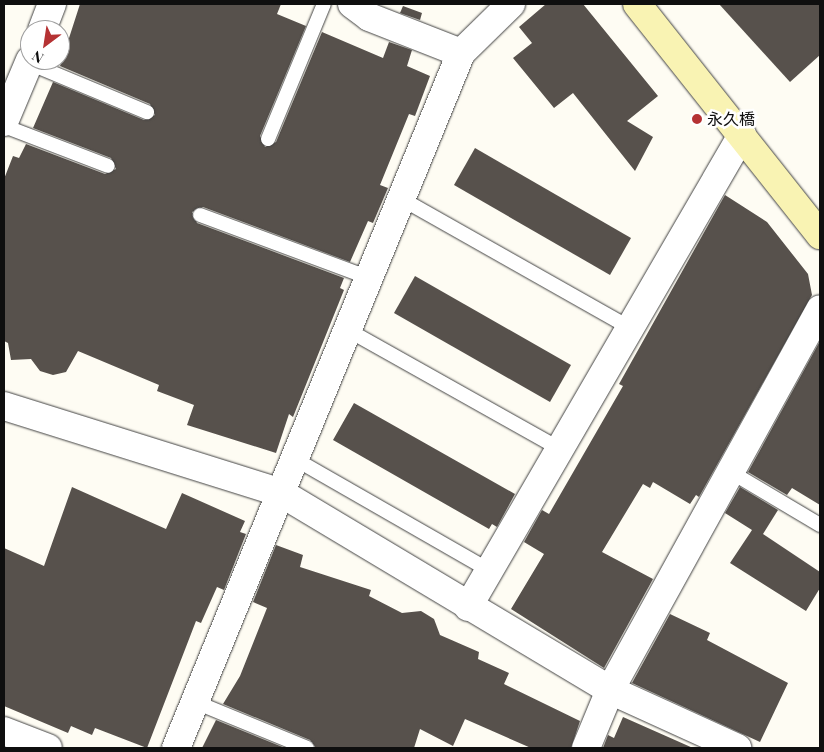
<!DOCTYPE html>
<meta charset="utf-8">
<style>
body{margin:0}
#map{position:relative;width:824px;height:752px;overflow:hidden;background:#fefcf3;font-family:"Playfair Display","Noto Sans JP",serif}
div>[style]{position:absolute}
.building>*{inset:0;background:#57514c}
.roads{filter:drop-shadow(0 0 1px #424242) drop-shadow(0 0 1px #424242)}
.lane>*{height:14px;margin:-7px;padding:0 7px;transform-origin:7px;border-radius:7px;background:#fff}
.street>*{height:28px;margin:-14px;padding:0 14px;transform-origin:14px;border-radius:14px;background:#fff}
.secondary>*{height:28px;margin:-14px;padding:0 14px;transform-origin:14px;border-radius:14px;background:#f9f3b3}
.dots>*{width:14px;height:14px;translate:-50% -50%;box-sizing:border-box;border:2px solid #fff;border-radius:50%}
span{translate:-50% -50%;white-space:nowrap;text-align:center;line-height:1.15;-webkit-text-stroke:5px #fff;paint-order:stroke}
.poi-label{font-size:16px;color:#0f0f0f}
.left{translate:0 -50%;text-align:left}
.frame{position:absolute;inset:0;border:5px solid #0f0f0f;pointer-events:none}
.north{position:absolute;left:20px;top:20px;width:50px;height:50px;box-sizing:border-box;background:#fff;border:1px solid #9f9f9f;border-radius:50%;rotate:211deg;font-size:14px;font-weight:700;line-height:20px;text-align:center;color:#0f0f0f}
.north::after{content:'';display:block;margin:auto;width:18px;height:22px;background:#b53233;clip-path:polygon(50% 0,100% 100%,50% 72%,0 100%)}
</style>
<div id="map">
<div class="building">
<div style="clip-path:polygon(80px 4px,281px 4px,277px 14px,306px 26px,260px 136px,265px 147px,276px 142px,322px 32px,383px 58px,389px 42px,412px 50px,407px 66px,430px 76px,415px 116px,409px 114px,380px 185px,388px 188px,373px 223px,368px 221px,350px 262px,203px 207px,192px 212px,197px 223px,344px 278px,340px 288px,344px 290px,293px 417px,289px 414px,276px 453px,187px 425px,194px 405px,157px 391px,159px 385px,78px 351px,66px 372px,53px 375px,40px 371px,31px 359px,11px 360px,8px 343px,4px 341px,4px 179px,13px 156px,19px 158px,26px 144px,105px 174px,116px 169px,111px 158px,33px 128px,53px 82px,144px 120px,155px 115px,150px 104px,60px 66px)"></div>
<div style="clip-path:polygon(546px 4px,583px 4px,658px 96px,627px 121px,653px 137px,635px 171px,573px 93px,554px 108px,513px 58px,532px 43px,519px 27px)"></div>
<div style="clip-path:polygon(719px 4px,820px 4px,820px 55px,790px 82px)"></div>
<div style="clip-path:polygon(403px 6px,422px 13px,420px 20px,400px 13px)"></div>
<div style="clip-path:polygon(475px 148px,631px 238px,610px 275px,454px 185px)"></div>
<div style="clip-path:polygon(725px 195px,767px 222px,808px 274px,812px 295px,699px 497px,696px 495px,690px 504px,653px 482px,650px 488px,643px 484px,602px 552px,653px 579px,604px 668px,511px 609px,544px 554px,524px 542px,542px 510px,549px 514px,623px 386px,619px 384px)"></div>
<div style="clip-path:polygon(415px 276px,571px 365px,550px 402px,394px 313px)"></div>
<div style="clip-path:polygon(820px 341px,820px 505px,792px 488px,787px 495px,748px 472px)"></div>
<div style="clip-path:polygon(354px 403px,515px 494px,497px 527px,492px 524px,489px 529px,333px 440px)"></div>
<div style="clip-path:polygon(72px 487px,166px 529px,182px 493px,245px 521px,240px 532px,246px 534px,224px 590px,217px 587px,201px 623px,196px 621px,147px 748px,95px 728px,92px 735px,71px 726px,68px 733px,4px 706px,4px 548px,44px 566px)"></div>
<div style="clip-path:polygon(740px 487px,778px 510px,763px 534px,820px 572px,820px 588px,806px 611px,730px 563px,752px 530px,725px 513px)"></div>
<div style="clip-path:polygon(276px 545px,303px 555px,300px 567px,371px 590px,369px 596px,402px 613px,421px 611px,434px 619px,440px 635px,479px 652px,478px 659px,509px 673px,504px 684px,580px 721px,571px 748px,531px 748px,465px 719px,453px 746px,420px 729px,414px 748px,316px 748px,310px 740px,223px 704px,240px 676px,267px 608px,253px 602px)"></div>
<div style="clip-path:polygon(670px 614px,710px 633px,707px 640px,788px 683px,760px 742px,632px 683px)"></div>
<div style="clip-path:polygon(623px 717px,693px 748px,603px 748px,608px 735px,614px 738px)"></div>
<div style="clip-path:polygon(216px 720px,285px 748px,202px 748px)"></div>
</div>
<div class="roads">
<div class="lane">
<div style="left:29px;top:63px;width:128px;rotate:22.6deg"></div>
<div style="left:4px;top:126px;width:111px;rotate:21deg"></div>
<div style="left:268px;top:139px;width:146px;rotate:-67.5deg"></div>
<div style="left:402px;top:199px;width:262px;rotate:29.5deg"></div>
<div style="left:200px;top:215px;width:180px;rotate:20.4deg"></div>
<div style="left:348px;top:330px;width:243px;rotate:29.3deg"></div>
<div style="left:295px;top:459px;width:224px;rotate:29.8deg"></div>
<div style="left:731px;top:472px;width:104px;rotate:30.8deg"></div>
<div style="left:195px;top:702px;width:121px;rotate:22.3deg"></div>
</div>
<div class="street">
<div style="left:352px;top:4px;width:21px;rotate:37deg"></div>
<div style="left:369px;top:17px;width:99px;rotate:21.4deg"></div>
<div style="left:42px;top:30px;width:28px;rotate:-69deg"></div>
<div style="left:4px;top:122px;width:67px;rotate:-67.2deg"></div>
<div style="left:4px;top:406px;width:290px;rotate:17.4deg"></div>
<div style="left:281px;top:493px;width:383px;rotate:30.9deg"></div>
<div style="left:610px;top:690px;width:140px;rotate:24.5deg"></div>
<div style="left:468px;top:607px;width:546px;rotate:-59.86deg"></div>
<div style="left:4px;top:731px;width:47px;rotate:21.1deg"></div>
<div style="left:176px;top:748px;width:751px;rotate:-67.7deg"></div>
<div style="left:461px;top:53px;width:70px;rotate:-44.4deg"></div>
<div style="left:586px;top:748px;width:63px;rotate:-67.5deg"></div>
<div style="left:610px;top:690px;width:435px;rotate:-61.1deg"></div>
</div>
<div class="secondary">
<div style="left:637px;top:4px;width:295px;rotate:51.6deg"></div>
</div>
</div>
<div class="dots">
<div style="left:697px;top:119px;background:#b53233"></div>
</div>
<div class="poi-label">
<span class="left" style="left:707px;top:119px">永久橋</span>
</div>
<div class="frame"></div>
<div class="north">N</div>
</div>
